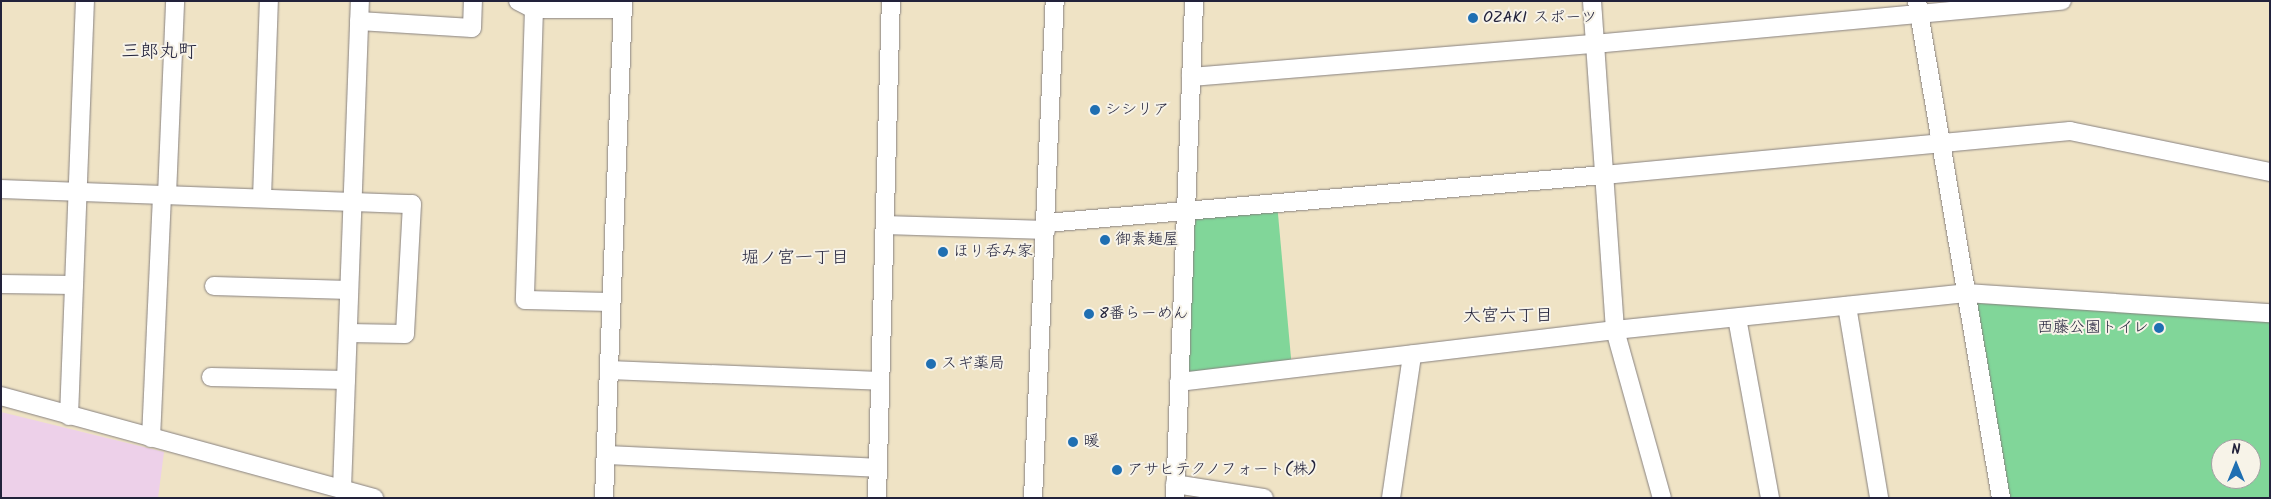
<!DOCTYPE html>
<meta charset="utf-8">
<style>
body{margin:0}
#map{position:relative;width:2271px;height:499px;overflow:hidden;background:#efe3c5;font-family:Kalam,"Klee One",sans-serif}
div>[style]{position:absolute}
.built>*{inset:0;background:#edd0e9}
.green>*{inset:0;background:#81d699}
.roads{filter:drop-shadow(0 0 1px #888280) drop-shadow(0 0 1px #888280)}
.minor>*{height:18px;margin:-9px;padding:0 9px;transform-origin:9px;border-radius:9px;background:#fff}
.dots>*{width:14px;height:14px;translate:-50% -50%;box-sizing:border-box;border:2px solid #f7f3e8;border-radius:50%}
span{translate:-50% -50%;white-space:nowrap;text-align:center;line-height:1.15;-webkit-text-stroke:4px #f7f3e8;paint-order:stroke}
.poi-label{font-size:16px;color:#22223b}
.left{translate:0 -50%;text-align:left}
.right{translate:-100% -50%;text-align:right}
.neighbourhood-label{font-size:18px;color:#22223b}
.quarter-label{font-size:19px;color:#22223b}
.frame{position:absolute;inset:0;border:2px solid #22223b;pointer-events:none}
.north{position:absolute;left:2211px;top:439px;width:50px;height:50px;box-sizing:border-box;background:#f7f3e8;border:1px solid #a29fa3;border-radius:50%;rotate:0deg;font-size:14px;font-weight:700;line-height:20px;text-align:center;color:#22223b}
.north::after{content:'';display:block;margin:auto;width:18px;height:22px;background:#1f6fb2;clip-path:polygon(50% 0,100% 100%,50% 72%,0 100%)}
</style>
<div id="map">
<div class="built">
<div style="clip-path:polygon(1px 412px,164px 452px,158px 498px,1px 498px)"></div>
</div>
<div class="green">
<div style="clip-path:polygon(1277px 203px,1292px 369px,1179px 382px,1186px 210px)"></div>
<div style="clip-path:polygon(evenodd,1976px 303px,2270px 315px,2270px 498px,2009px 498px,1976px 303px,2221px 449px,2251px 449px,2251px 479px,2221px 479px,2221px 449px)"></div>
</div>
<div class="roads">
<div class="minor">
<div style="left:518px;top:1px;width:18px;rotate:27deg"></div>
<div style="left:534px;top:9px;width:89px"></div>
<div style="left:1592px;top:1px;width:330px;rotate:86deg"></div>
<div style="left:1615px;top:330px;width:174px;rotate:74.4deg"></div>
<div style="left:1917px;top:1px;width:504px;rotate:80.41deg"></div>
<div style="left:534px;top:9px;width:291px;rotate:91.8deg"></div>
<div style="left:525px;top:300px;width:86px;rotate:1.3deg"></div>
<div style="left:359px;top:21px;width:113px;rotate:3.5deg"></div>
<div style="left:472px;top:28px;width:27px;rotate:-88deg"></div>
<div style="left:1191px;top:77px;width:405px;rotate:-4.7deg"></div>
<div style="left:1595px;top:44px;width:469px;rotate:-5.3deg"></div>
<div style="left:1px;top:189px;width:411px;rotate:2.1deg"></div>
<div style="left:412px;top:204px;width:130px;rotate:93.1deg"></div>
<div style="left:405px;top:334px;width:57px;rotate:-179deg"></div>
<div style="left:167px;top:195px;width:194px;rotate:-87.6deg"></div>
<div style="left:262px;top:198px;width:197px;rotate:-88deg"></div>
<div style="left:1046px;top:223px;width:560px;rotate:-4.92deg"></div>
<div style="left:1604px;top:175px;width:468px;rotate:-5.4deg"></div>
<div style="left:2070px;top:131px;width:204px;rotate:11.6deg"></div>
<div style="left:885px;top:225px;width:161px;rotate:1.8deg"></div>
<div style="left:1px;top:284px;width:73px;rotate:0.8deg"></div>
<div style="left:214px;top:286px;width:135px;rotate:1.7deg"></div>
<div style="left:1847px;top:306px;width:195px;rotate:80.5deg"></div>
<div style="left:1737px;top:318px;width:183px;rotate:79.6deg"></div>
<div style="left:609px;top:370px;width:271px;rotate:2.3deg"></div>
<div style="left:211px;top:377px;width:135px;rotate:1.3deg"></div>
<div style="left:1179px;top:382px;width:439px;rotate:-6.8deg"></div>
<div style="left:1615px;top:330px;width:353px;rotate:-6deg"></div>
<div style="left:1966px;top:293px;width:305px;rotate:3.8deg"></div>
<div style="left:1px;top:396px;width:387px;rotate:15.3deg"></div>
<div style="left:69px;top:416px;width:415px;rotate:-87.8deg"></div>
<div style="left:151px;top:438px;width:243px;rotate:-87.4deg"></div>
<div style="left:606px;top:455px;width:272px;rotate:2.7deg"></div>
<div style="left:1175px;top:484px;width:90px;rotate:8.9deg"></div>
<div style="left:342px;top:489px;width:488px;rotate:-87.9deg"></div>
<div style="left:604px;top:498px;width:497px;rotate:-87.8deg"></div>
<div style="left:877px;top:498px;width:497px;rotate:-88.4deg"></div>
<div style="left:1033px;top:498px;width:497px;rotate:-87.5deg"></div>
<div style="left:1175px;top:498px;width:497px;rotate:-87.8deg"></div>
<div style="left:1391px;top:498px;width:145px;rotate:-81.6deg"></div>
</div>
</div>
<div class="dots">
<div style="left:1473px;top:18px;background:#1f6fb2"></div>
<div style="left:1095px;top:110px;background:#1f6fb2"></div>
<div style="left:1105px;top:240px;background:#1f6fb2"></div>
<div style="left:943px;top:252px;background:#1f6fb2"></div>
<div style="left:1089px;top:314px;background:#1f6fb2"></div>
<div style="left:2159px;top:328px;background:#1f6fb2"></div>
<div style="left:931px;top:364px;background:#1f6fb2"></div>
<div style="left:1073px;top:442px;background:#1f6fb2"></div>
<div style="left:1117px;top:470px;background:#1f6fb2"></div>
</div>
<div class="poi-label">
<span class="left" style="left:1483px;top:18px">OZAKI スポーツ</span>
<span class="left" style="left:1105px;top:110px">シシリア</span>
<span class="left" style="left:1115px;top:240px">御素麺屋</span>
<span class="left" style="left:953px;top:252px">ほり呑み家</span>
<span class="left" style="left:1099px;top:314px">8番らーめん</span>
<span class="right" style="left:2149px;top:328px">西藤公園トイレ</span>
<span class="left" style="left:941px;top:364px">スギ薬局</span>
<span class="left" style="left:1083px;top:442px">暖</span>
<span class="left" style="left:1127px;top:470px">アサヒテクノフォート(株)</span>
</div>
<div class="neighbourhood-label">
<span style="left:795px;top:259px">堀ノ宮一丁目</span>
<span style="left:1508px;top:317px">大宮六丁目</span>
</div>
<div class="quarter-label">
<span style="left:159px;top:53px">三郎丸町</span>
</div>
<div class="frame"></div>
<div class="north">N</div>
</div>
